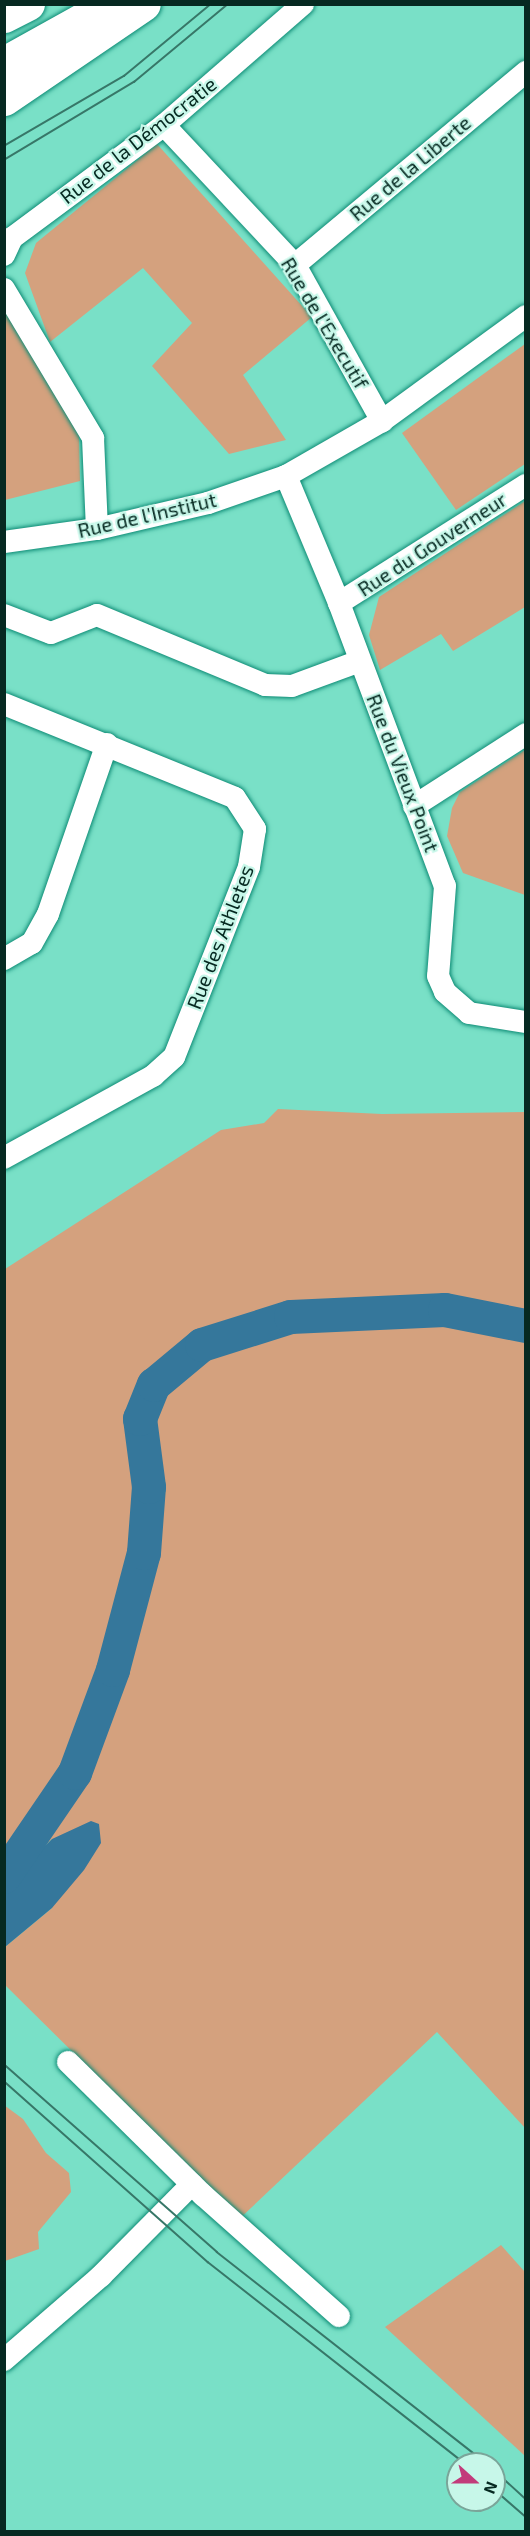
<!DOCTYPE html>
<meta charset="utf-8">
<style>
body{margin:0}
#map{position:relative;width:530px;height:2536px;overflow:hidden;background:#79e0c7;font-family:"Exo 2",sans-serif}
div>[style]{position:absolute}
.green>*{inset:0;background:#d4a17e}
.water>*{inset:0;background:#35779b}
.river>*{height:34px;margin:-17px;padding:0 17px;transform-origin:17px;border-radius:17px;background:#35779b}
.roads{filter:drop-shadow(0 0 2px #0d8b75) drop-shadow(0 0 2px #0d8b75)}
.street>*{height:22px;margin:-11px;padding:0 11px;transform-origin:11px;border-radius:11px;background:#fff}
.primary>*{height:33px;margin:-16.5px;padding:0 16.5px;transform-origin:16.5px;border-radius:16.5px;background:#fff}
.tram>*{height:1.5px;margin:-0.75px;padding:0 0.75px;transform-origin:0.75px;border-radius:0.75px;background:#377768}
span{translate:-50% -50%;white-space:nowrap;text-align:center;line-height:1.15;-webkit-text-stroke:4.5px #c7f7e9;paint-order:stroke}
.street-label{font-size:20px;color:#062921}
.frame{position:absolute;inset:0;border:6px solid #062921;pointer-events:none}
.north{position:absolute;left:446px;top:2452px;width:60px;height:60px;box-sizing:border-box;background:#c7f7e9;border:2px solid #7aa599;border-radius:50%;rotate:111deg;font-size:16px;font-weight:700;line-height:24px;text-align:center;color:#062921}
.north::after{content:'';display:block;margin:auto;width:21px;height:27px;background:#c23b7b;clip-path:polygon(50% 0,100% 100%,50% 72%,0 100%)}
</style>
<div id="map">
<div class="green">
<div style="clip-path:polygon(157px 144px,312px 317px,243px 375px,286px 440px,229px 454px,152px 366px,192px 323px,143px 268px,50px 342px,25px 273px,36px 243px)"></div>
<div style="clip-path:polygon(4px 304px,79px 435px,80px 481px,5px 500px)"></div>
<div style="clip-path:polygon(525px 344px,525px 464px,456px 510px,402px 433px)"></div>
<div style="clip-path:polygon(525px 501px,525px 607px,453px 651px,441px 634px,380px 670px,369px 635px,379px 597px)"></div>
<div style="clip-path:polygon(525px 750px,525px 895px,463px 873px,447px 836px,452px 808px,460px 792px)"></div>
<div style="clip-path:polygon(278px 1109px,382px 1114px,525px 1112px,525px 2128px,437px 2032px,235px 2223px,95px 2074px,5px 1985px,5px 1947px,52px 1908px,52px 1839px,34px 1857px,5px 1863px,5px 1269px,221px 1130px,264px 1123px)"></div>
<div style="clip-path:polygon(4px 2105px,23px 2119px,46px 2153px,69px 2173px,71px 2192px,38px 2232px,39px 2249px,5px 2261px)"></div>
<div style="clip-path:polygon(501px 2245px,525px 2272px,525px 2456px,385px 2327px)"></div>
</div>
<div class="water">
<div style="clip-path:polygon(91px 1821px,99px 1824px,101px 1843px,84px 1870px,52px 1908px,5px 1947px,5px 1863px,34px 1857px,52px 1839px)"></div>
</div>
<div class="river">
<div style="left:4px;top:1877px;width:126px;rotate:-55.7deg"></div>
<div style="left:75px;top:1773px;width:110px;rotate:-69.7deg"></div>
<div style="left:113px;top:1670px;width:121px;rotate:-75.2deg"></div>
<div style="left:144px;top:1553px;width:66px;rotate:-85.7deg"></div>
<div style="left:149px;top:1487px;width:69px;rotate:-97.5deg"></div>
<div style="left:140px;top:1419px;width:37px;rotate:-68deg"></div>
<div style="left:154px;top:1385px;width:62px;rotate:-39.8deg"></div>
<div style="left:202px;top:1345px;width:93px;rotate:-17.5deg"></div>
<div style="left:291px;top:1317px;width:154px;rotate:-2.6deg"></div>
<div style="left:445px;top:1310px;width:83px;rotate:11.2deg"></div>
</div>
<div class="roads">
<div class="street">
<div style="left:164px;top:125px;width:192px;rotate:46.9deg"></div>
<div style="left:295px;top:265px;width:179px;rotate:60.9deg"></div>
<div style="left:4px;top:255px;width:19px;rotate:-65deg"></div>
<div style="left:12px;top:238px;width:189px;rotate:-36.6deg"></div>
<div style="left:164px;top:125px;width:184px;rotate:-41deg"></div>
<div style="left:295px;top:265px;width:301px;rotate:-39.9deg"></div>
<div style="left:4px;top:289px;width:174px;rotate:59.1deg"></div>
<div style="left:93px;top:438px;width:91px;rotate:87.5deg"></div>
<div style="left:286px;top:476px;width:138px;rotate:67.3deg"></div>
<div style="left:339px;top:603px;width:302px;rotate:69.5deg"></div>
<div style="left:445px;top:886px;width:90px;rotate:94.4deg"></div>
<div style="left:438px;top:976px;width:17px;rotate:66deg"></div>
<div style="left:445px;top:992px;width:32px;rotate:41deg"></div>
<div style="left:469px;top:1013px;width:58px;rotate:9deg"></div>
<div style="left:4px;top:542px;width:94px;rotate:-8deg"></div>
<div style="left:97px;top:529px;width:114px;rotate:-13.2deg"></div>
<div style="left:208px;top:503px;width:83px;rotate:-19.1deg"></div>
<div style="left:286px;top:476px;width:111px;rotate:-29.8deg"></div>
<div style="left:382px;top:421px;width:178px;rotate:-36.1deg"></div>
<div style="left:339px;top:603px;width:221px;rotate:-32.3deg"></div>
<div style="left:4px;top:615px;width:50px;rotate:21deg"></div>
<div style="left:51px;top:633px;width:49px;rotate:-21.4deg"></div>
<div style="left:97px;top:615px;width:182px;rotate:22.6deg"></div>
<div style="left:265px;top:685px;width:27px;rotate:2deg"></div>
<div style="left:292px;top:686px;width:72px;rotate:-20.2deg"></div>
<div style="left:4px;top:704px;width:249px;rotate:22.1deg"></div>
<div style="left:235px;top:798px;width:37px;rotate:57deg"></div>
<div style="left:255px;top:829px;width:38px;rotate:99deg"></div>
<div style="left:249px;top:867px;width:204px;rotate:111.5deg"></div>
<div style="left:174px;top:1057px;width:28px;rotate:138deg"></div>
<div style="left:153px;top:1076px;width:170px;rotate:151.2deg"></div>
<div style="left:414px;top:806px;width:133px;rotate:-32.7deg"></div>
<div style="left:4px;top:959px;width:32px;rotate:-30deg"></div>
<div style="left:32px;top:943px;width:33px;rotate:-61deg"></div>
<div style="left:48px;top:914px;width:180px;rotate:-70.9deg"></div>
<div style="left:68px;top:2062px;width:190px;rotate:44.6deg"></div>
<div style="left:203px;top:2195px;width:182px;rotate:41.7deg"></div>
<div style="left:4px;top:2360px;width:128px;rotate:-40.9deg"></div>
<div style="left:101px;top:2276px;width:129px;rotate:-45.3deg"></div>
</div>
<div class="primary">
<div style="left:4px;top:16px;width:27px;rotate:-27deg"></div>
<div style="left:4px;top:63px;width:121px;rotate:-29.1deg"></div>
<div style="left:4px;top:99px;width:169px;rotate:-34.2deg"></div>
</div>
</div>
<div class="tram">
<div style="left:4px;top:146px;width:139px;rotate:-30.3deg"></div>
<div style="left:124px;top:76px;width:113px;rotate:-39.6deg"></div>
<div style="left:4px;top:160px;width:152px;rotate:-31deg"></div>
<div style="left:134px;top:82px;width:122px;rotate:-39.7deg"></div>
<div style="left:4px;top:2064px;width:284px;rotate:41.4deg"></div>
<div style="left:217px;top:2252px;width:343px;rotate:38.1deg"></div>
<div style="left:4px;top:2081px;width:273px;rotate:41.6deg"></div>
<div style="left:208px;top:2262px;width:328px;rotate:38.1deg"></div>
<div style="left:494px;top:2470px;width:43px;rotate:42.2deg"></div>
<div style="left:494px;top:2489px;width:43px;rotate:41.2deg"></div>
</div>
<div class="street-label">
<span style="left:138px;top:140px;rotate:-38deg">Rue de la Démocratie</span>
<span style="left:410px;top:168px;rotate:-40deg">Rue de la Liberte</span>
<span style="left:325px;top:323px;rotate:59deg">Rue de l'Executif</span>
<span style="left:147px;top:515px;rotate:-13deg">Rue de l'Institut</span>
<span style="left:432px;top:544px;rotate:-33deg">Rue du Gouverneur</span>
<span style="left:403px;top:773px;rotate:69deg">Rue du Vieux Point</span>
<span style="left:220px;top:937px;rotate:-69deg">Rue des Athletes</span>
</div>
<div class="frame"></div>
<div class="north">N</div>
</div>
